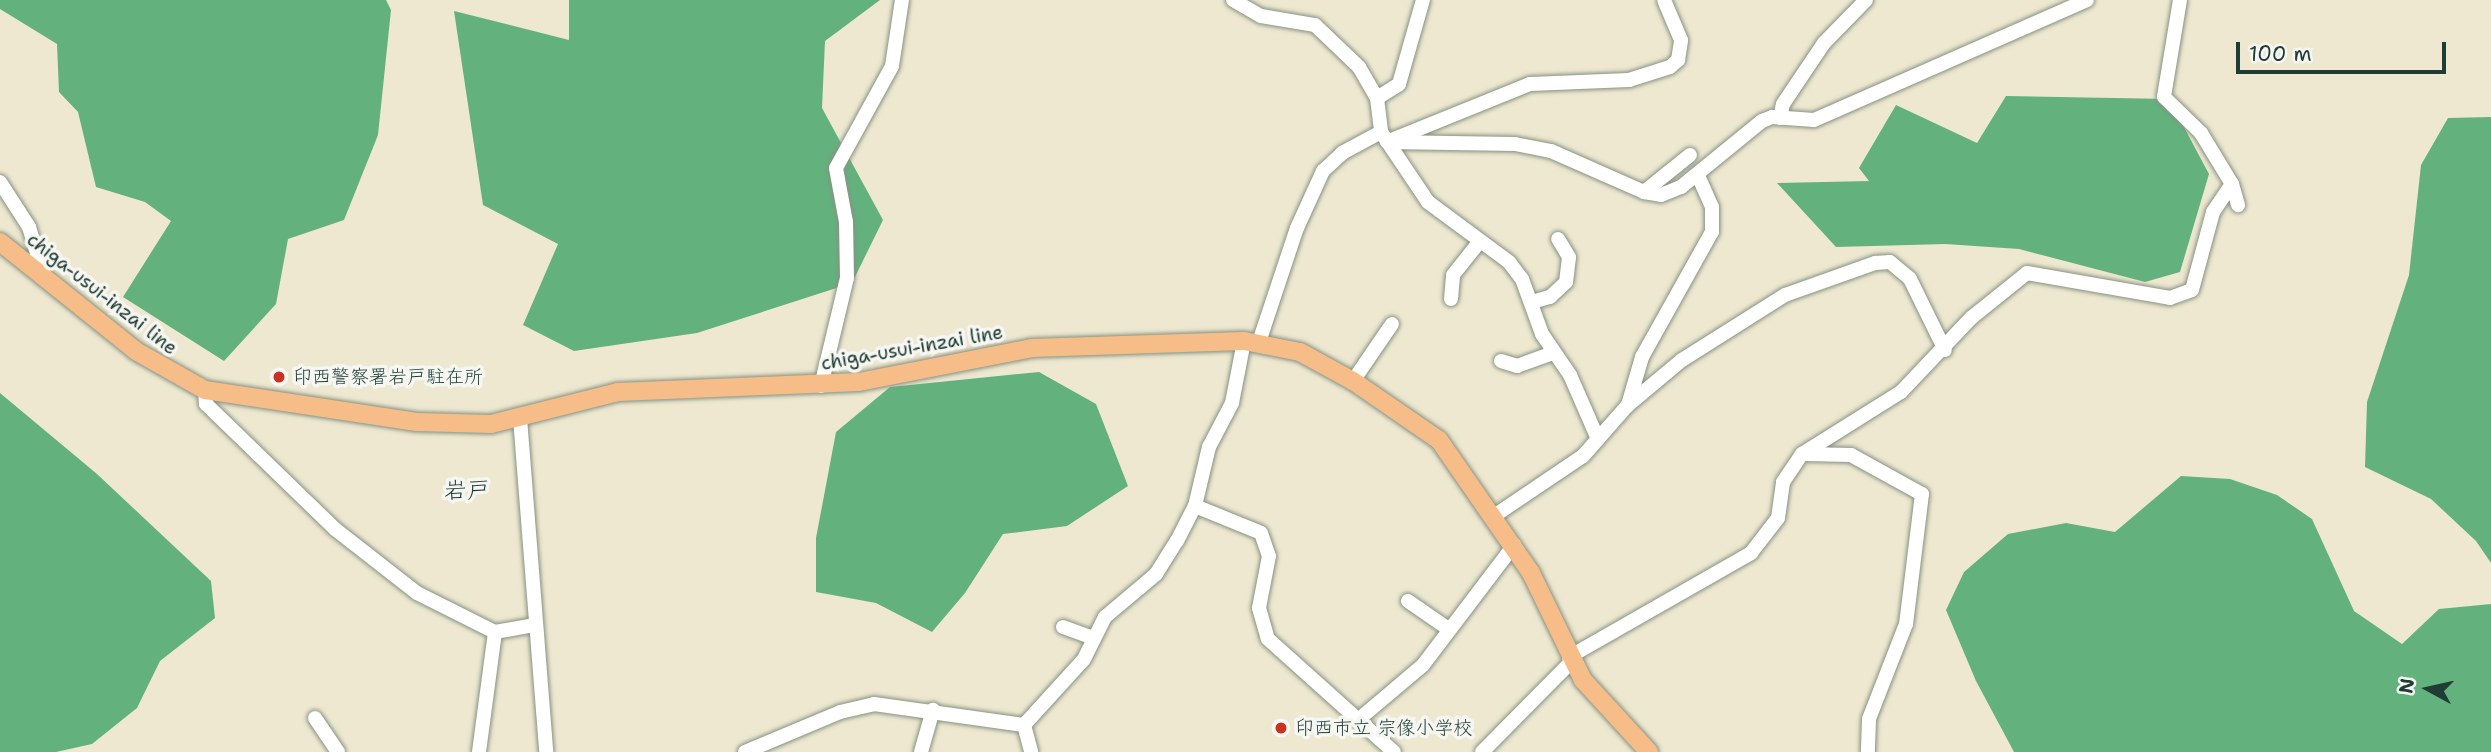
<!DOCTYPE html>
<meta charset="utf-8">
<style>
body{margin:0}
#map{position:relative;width:2491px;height:752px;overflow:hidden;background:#eee8d0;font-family:"Shantell Sans","Klee One",sans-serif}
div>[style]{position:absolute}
.forest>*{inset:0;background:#63b27e}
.roads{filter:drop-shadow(0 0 2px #869282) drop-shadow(0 0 2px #869282)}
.minor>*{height:14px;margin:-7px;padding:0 7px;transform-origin:7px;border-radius:7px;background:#fff}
.major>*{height:18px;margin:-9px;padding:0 9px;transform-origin:9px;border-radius:9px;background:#f7bd88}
.dots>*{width:19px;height:19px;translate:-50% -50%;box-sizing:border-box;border:4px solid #f6f6f2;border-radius:50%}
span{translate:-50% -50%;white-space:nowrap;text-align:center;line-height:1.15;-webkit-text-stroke:7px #f6f6f2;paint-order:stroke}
.street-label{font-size:19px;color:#1f3d34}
.poi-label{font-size:19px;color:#1f3d34}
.left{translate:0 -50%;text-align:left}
.quarter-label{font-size:23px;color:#1f3d34}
.north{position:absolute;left:2393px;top:654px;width:70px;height:70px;-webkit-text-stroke:5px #f6f6f2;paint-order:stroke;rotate:278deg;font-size:19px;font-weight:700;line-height:28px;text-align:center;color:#1f3d34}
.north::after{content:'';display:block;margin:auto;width:24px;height:32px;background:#1f3d34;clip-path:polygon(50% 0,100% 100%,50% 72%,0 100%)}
.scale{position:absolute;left:2236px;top:42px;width:210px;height:32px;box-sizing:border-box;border:4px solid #1f3d34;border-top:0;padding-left:9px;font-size:21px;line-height:24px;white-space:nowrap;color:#1f3d34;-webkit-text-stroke:5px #f6f6f2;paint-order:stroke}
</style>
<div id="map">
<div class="forest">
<div style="clip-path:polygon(0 0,386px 0,391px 10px,378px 135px,344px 220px,288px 239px,276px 304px,224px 361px,123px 297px,171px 221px,145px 202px,96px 187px,78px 112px,59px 92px,57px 44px,0 9px)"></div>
<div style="clip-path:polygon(569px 0,880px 0,825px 41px,822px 108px,883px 220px,852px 283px,697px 333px,574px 351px,523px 325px,558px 244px,483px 205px,454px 11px,569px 40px)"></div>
<div style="clip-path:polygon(2006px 96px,2169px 99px,2209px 174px,2180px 272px,2145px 282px,2019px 249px,1945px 244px,1836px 247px,1777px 183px,1869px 181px,1859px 168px,1896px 105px,1977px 143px)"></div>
<div style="clip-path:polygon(2491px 117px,2491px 563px,2476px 541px,2431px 499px,2365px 467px,2367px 402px,2409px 275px,2421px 165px,2448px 118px)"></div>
<div style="clip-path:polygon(1039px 372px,1096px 404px,1128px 486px,1067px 526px,1003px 534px,965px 593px,932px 632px,876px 603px,816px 592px,816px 538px,836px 432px,890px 387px)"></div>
<div style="clip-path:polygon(0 393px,97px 474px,211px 581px,215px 618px,160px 661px,137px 708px,92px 744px,56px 752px,0 752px)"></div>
<div style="clip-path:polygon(2181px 476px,2230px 479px,2277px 495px,2312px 519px,2354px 611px,2402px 644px,2439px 609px,2491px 604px,2491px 752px,2014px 752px,1976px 681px,1946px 610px,1964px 572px,2008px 534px,2066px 523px,2115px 532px)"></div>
</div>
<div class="roads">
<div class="minor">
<div style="left:1233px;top:0;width:32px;rotate:30deg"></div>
<div style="left:1261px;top:16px;width:55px;rotate:9.5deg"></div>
<div style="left:1315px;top:25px;width:61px;rotate:43.7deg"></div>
<div style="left:1359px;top:67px;width:36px;rotate:60deg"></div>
<div style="left:1377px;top:98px;width:34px;rotate:83deg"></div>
<div style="left:1381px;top:132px;width:84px;rotate:56.1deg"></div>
<div style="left:1428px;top:202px;width:101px;rotate:36.5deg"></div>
<div style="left:1509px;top:262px;width:21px;rotate:53deg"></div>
<div style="left:1522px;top:279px;width:59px;rotate:70deg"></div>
<div style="left:1542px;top:334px;width:50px;rotate:55.7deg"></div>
<div style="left:1570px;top:375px;width:70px;rotate:66.4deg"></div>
<div style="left:2180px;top:0;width:98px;rotate:99.4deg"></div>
<div style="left:2164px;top:97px;width:52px;rotate:44.2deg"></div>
<div style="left:2201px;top:133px;width:60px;rotate:58.7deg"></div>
<div style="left:2232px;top:184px;width:22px;rotate:74deg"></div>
<div style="left:1377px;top:98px;width:26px;rotate:-32deg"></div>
<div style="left:1399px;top:84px;width:87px;rotate:-74.1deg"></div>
<div style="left:1780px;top:118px;width:14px;rotate:-78deg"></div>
<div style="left:1783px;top:104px;width:73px;rotate:-56.1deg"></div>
<div style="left:1824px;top:43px;width:60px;rotate:-45.7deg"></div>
<div style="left:1389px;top:141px;width:152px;rotate:-22deg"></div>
<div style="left:1530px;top:84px;width:99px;rotate:-2.3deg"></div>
<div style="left:1629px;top:80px;width:43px;rotate:-17.6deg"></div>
<div style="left:1670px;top:67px;width:11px;rotate:-41deg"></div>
<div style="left:1678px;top:60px;width:20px;rotate:-81deg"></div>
<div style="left:1681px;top:40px;width:43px;rotate:-113deg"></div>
<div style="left:1387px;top:142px;width:128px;rotate:0.9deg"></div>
<div style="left:1515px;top:144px;width:37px;rotate:11deg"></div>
<div style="left:1551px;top:151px;width:102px;rotate:23.8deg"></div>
<div style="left:1644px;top:192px;width:17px;rotate:10deg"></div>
<div style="left:1661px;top:195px;width:22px;rotate:-22deg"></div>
<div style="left:1681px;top:187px;width:104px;rotate:-39.2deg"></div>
<div style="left:1762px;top:121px;width:11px;rotate:-22deg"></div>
<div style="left:1772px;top:117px;width:42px;rotate:4.1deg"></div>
<div style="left:1814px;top:120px;width:298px;rotate:-23.7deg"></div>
<div style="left:0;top:182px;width:54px;rotate:57.2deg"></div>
<div style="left:29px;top:227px;width:48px;rotate:73.1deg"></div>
<div style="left:1644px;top:192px;width:59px;rotate:-38.8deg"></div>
<div style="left:1451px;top:299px;width:24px;rotate:-85deg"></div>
<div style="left:1453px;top:275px;width:43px;rotate:-51.5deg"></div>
<div style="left:1532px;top:302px;width:19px;rotate:-16deg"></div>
<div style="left:1550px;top:297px;width:22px;rotate:-43deg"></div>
<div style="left:1566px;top:282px;width:25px;rotate:-83deg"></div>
<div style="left:1569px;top:257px;width:21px;rotate:-121deg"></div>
<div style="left:1259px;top:342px;width:120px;rotate:-71.6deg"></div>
<div style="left:1297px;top:228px;width:63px;rotate:-65.5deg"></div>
<div style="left:1323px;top:171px;width:26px;rotate:-43deg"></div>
<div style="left:1342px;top:153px;width:44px;rotate:-28.3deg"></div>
<div style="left:1501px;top:361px;width:17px;rotate:17deg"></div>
<div style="left:1517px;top:366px;width:37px;rotate:-20deg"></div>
<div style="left:1353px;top:381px;width:69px;rotate:-55.6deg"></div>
<div style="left:821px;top:386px;width:111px;rotate:-76.5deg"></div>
<div style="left:847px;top:278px;width:56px;rotate:-91deg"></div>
<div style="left:846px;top:222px;width:55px;rotate:-100.5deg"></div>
<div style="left:836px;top:168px;width:116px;rotate:-61.2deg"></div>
<div style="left:892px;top:66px;width:67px;rotate:-81.4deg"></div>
<div style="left:205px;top:390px;width:14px;rotate:86deg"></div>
<div style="left:206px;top:404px;width:180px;rotate:44.1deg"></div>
<div style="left:335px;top:529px;width:104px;rotate:38deg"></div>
<div style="left:417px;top:593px;width:87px;rotate:26.6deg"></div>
<div style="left:1628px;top:405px;width:50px;rotate:-73.7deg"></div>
<div style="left:1642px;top:357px;width:143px;rotate:-60.8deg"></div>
<div style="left:1712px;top:232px;width:25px;rotate:-90deg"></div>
<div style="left:1712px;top:207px;width:36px;rotate:-114deg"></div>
<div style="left:520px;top:418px;width:335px;rotate:85.5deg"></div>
<div style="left:1805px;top:454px;width:46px;rotate:1.2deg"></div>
<div style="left:1851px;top:455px;width:81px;rotate:28.8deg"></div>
<div style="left:1922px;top:494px;width:131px;rotate:97deg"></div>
<div style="left:1906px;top:624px;width:102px;rotate:111.3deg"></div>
<div style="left:1869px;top:719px;width:33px;rotate:92deg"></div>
<div style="left:1195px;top:506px;width:71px;rotate:22.2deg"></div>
<div style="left:1261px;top:533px;width:24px;rotate:71deg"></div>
<div style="left:1269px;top:556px;width:53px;rotate:100.9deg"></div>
<div style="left:1259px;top:608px;width:32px;rotate:74deg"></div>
<div style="left:1268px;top:639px;width:169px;rotate:41.9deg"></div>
<div style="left:1494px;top:516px;width:107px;rotate:-34deg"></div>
<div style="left:1583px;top:456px;width:68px;rotate:-48.6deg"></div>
<div style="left:1628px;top:405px;width:70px;rotate:-39.8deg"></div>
<div style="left:1682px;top:360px;width:122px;rotate:-32.3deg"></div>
<div style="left:1785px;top:295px;width:96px;rotate:-19.6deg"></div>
<div style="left:1875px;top:263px;width:15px;rotate:-4deg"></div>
<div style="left:1890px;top:262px;width:26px;rotate:40deg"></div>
<div style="left:1910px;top:279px;width:79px;rotate:63.8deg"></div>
<div style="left:1408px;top:601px;width:47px;rotate:34.7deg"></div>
<div style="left:1063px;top:627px;width:33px;rotate:20deg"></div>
<div style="left:1569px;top:657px;width:210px;rotate:-29.7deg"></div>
<div style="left:1751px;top:553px;width:44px;rotate:-52.4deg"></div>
<div style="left:1778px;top:518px;width:36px;rotate:-82deg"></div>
<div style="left:1783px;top:482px;width:34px;rotate:-56deg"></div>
<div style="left:1802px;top:454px;width:117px;rotate:-32.1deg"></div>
<div style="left:1901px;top:392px;width:102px;rotate:-46.6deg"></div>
<div style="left:1971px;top:318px;width:72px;rotate:-38.8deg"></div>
<div style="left:2027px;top:273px;width:145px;rotate:9.9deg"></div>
<div style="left:2170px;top:298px;width:23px;rotate:-20deg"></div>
<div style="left:2192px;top:290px;width:81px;rotate:-74.9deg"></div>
<div style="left:2213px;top:212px;width:34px;rotate:-56deg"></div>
<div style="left:315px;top:718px;width:41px;rotate:55.9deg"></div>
<div style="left:1358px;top:720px;width:85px;rotate:-40.2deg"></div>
<div style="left:1423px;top:665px;width:151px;rotate:-52.8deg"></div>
<div style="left:1024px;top:725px;width:89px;rotate:-47.7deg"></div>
<div style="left:1084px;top:659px;width:47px;rotate:-63.4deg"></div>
<div style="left:1105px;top:617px;width:67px;rotate:-40.1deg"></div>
<div style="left:1156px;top:574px;width:39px;rotate:-58deg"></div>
<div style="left:1177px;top:541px;width:39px;rotate:-63deg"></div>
<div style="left:1195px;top:506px;width:61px;rotate:-76.7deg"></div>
<div style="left:1209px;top:447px;width:50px;rotate:-62.4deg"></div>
<div style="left:1232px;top:403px;width:63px;rotate:-79deg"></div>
<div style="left:1024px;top:725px;width:28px;rotate:75deg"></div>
<div style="left:479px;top:752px;width:121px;rotate:-82.4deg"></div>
<div style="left:495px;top:632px;width:41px;rotate:-9.9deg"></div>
<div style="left:745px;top:752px;width:103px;rotate:-22.8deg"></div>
<div style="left:840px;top:712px;width:35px;rotate:-13deg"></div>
<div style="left:874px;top:704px;width:151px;rotate:8deg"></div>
<div style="left:921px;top:752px;width:44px;rotate:-74.1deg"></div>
<div style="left:1482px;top:752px;width:128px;rotate:-45.3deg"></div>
</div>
<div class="major">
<div style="left:0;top:242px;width:174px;rotate:38.7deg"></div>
<div style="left:136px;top:351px;width:79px;rotate:29.5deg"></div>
<div style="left:205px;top:390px;width:214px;rotate:8.6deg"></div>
<div style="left:417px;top:422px;width:74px;rotate:1.5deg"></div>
<div style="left:491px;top:424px;width:131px;rotate:-14.1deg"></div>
<div style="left:618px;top:392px;width:241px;rotate:-2.4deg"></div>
<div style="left:859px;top:382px;width:176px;rotate:-11.1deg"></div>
<div style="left:1032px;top:348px;width:212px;rotate:-1.9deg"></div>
<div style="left:1244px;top:341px;width:57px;rotate:11.1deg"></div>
<div style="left:1300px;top:352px;width:60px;rotate:28.7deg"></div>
<div style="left:1353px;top:381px;width:104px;rotate:34.5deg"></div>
<div style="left:1439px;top:440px;width:162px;rotate:55.3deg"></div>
<div style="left:1531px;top:573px;width:119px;rotate:64.1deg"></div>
<div style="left:1583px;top:680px;width:98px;rotate:47.5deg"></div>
</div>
</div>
<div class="dots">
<div style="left:279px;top:377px;background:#c8321e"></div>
<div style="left:1281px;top:728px;background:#c8321e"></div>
</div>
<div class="street-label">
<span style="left:102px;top:294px;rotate:38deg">chiga-usui-inzai line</span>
<span style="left:912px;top:348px;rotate:-10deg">chiga-usui-inzai line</span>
</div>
<div class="poi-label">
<span class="left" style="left:293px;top:377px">印西警察署岩戸駐在所</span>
<span class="left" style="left:1295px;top:728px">印西市立 宗像小学校</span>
</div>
<div class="quarter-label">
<span style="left:467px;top:490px">岩戸</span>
</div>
<div class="north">N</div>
<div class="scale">100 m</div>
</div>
